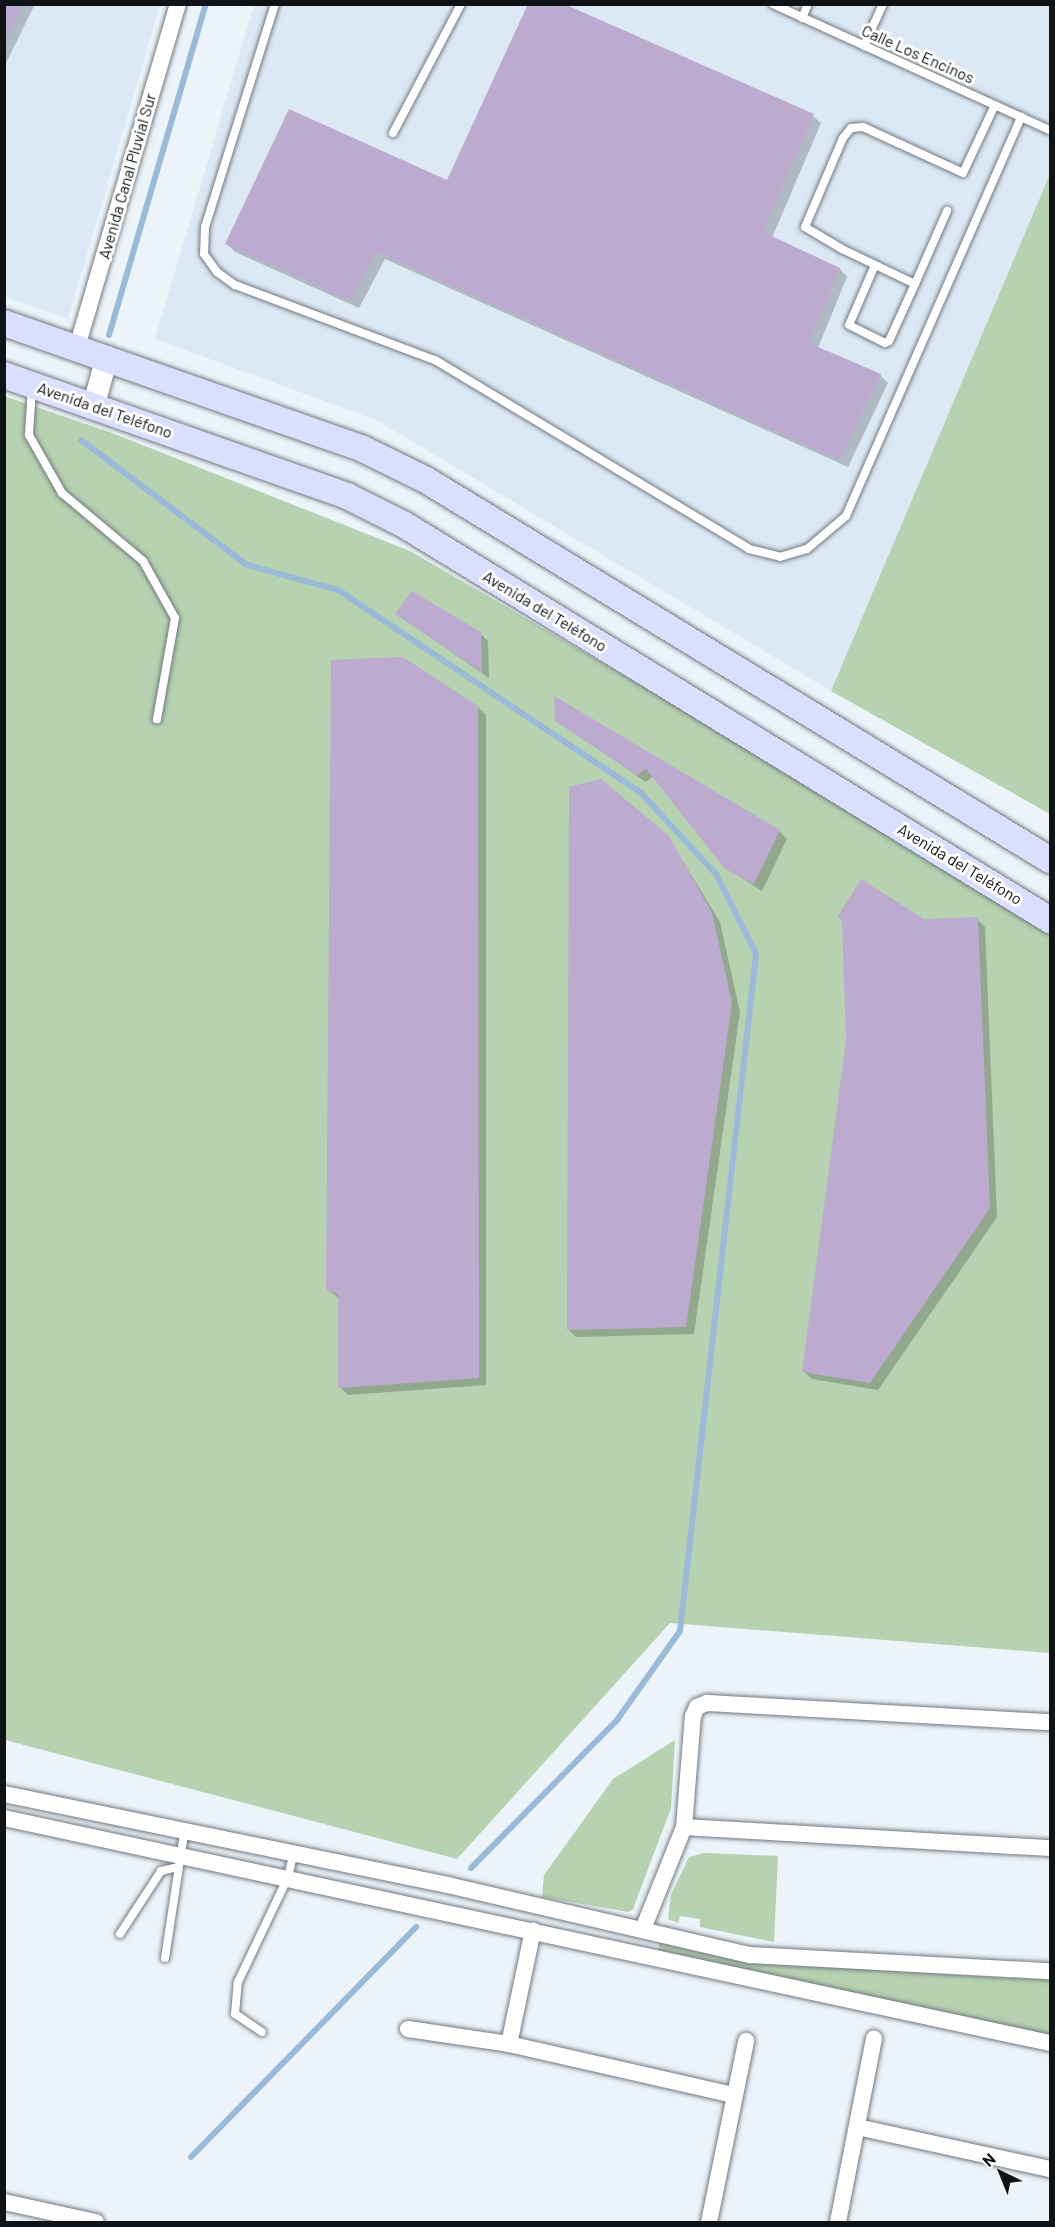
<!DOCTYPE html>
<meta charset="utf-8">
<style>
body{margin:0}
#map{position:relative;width:1055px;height:2227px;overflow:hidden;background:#ecf4fa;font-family:Barlow,sans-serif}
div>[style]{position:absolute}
.built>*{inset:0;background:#dce9f4}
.green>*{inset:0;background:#b6d2b0}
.shadow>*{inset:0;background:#0003}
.stream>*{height:6px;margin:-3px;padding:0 3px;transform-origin:3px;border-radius:3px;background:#9abad8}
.building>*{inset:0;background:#bdaacf}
.roads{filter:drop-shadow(0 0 2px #72797f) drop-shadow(0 0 2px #72797f)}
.lane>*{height:8px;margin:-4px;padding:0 4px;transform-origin:4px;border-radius:4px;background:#fff}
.street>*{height:16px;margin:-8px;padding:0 8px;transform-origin:8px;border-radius:8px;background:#fff}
.secondary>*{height:22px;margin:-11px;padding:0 11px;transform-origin:11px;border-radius:11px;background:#fff}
.primary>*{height:26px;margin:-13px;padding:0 13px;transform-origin:13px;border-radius:13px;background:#d9dffd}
span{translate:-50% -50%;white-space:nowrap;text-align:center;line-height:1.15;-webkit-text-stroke:6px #fff;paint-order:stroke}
.street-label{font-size:16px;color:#101315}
.frame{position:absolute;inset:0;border:6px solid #101315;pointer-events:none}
.north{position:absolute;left:971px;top:2143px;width:60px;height:60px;-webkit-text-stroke:4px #fff;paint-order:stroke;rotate:317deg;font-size:16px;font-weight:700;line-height:24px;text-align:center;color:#101315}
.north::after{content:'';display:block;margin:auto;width:21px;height:27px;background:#101315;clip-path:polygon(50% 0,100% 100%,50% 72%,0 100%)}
</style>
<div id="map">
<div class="built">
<div style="clip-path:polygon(5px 5px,160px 5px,68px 319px,5px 297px)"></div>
<div style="clip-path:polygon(254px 5px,1050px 5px,1050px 174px,831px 691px,376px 420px,155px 339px)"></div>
</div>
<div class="green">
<div style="clip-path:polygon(1050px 174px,1050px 814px,831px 691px)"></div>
<div style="clip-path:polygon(4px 396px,112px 433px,410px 551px,830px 795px,1050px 932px,1050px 1653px,670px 1623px,457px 1859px,5px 1740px)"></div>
<div style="clip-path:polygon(675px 1740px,671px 1808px,633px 1909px,629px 1912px,542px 1897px,544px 1875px,613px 1779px)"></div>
<div style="clip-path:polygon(704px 1853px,778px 1856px,774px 1942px,700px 1927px,700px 1919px,680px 1916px,678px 1923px,668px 1919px,671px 1895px,689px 1857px)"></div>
<div style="clip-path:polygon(660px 1941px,755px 1963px,1050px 1980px,1050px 2036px,658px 1954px)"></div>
</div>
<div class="shadow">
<div style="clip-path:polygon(4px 4px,35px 4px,4px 67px)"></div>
<div style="clip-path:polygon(813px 116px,821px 123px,772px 238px,840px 269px,847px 277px,818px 348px,880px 375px,888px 383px,848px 467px,385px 259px,359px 308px,235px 252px,227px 244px,448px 182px)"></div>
<div style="clip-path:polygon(397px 614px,480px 633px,488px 641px,489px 678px)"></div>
<div style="clip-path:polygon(478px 707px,486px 715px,486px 1385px,348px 1395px,340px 1387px,340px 1299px,328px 1290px)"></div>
<div style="clip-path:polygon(556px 720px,779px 831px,787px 839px,762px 891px,726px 868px,654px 776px,646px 782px)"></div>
<div style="clip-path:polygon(668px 837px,720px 922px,740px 1012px,694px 1334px,576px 1337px,568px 1329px)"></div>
<div style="clip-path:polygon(977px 919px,985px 927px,997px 1217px,878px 1390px,812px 1379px,804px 1372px,848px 1040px,923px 920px)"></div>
</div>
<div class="stream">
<div style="left:109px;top:335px;width:345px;rotate:-73.7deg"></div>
<div style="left:81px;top:440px;width:208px;rotate:37deg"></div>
<div style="left:247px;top:565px;width:94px;rotate:15.4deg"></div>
<div style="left:338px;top:590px;width:365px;rotate:33.8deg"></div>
<div style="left:641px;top:793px;width:110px;rotate:47.2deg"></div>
<div style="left:716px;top:874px;width:89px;rotate:63.4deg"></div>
<div style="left:756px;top:954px;width:681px;rotate:96.41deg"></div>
<div style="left:680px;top:1631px;width:109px;rotate:125.3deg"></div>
<div style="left:617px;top:1720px;width:208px;rotate:134.6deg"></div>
<div style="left:191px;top:2157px;width:322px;rotate:-45.6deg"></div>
</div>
<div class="building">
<div style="clip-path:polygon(4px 4px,24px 4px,4px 44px)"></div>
<div style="clip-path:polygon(528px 4px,564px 4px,814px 114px,763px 232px,840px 268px,809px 343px,881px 374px,839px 460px,377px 252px,351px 301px,225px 244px,289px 109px,447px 180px)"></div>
<div style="clip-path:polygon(412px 591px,481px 632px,482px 672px,395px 614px)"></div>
<div style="clip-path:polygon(403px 657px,478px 706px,479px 1378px,338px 1388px,338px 1294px,326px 1290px,331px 660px)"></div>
<div style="clip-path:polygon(554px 696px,780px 830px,754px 884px,725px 869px,646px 769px,637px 775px,555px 721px)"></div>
<div style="clip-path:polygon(601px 779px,669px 836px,712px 913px,732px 1003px,686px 1327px,567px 1330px,569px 787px)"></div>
<div style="clip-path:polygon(861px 879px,924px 919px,978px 917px,990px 1208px,870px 1383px,802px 1372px,846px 1040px,842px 921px,838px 916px)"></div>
</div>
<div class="roads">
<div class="lane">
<div style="left:275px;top:4px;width:234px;rotate:107.4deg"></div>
<div style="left:205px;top:227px;width:27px;rotate:92deg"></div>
<div style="left:204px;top:254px;width:22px;rotate:54deg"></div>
<div style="left:217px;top:272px;width:22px;rotate:36deg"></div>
<div style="left:235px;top:285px;width:214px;rotate:20.6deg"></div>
<div style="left:435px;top:360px;width:366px;rotate:31deg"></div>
<div style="left:749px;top:549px;width:32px;rotate:14deg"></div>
<div style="left:780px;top:557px;width:28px;rotate:-17deg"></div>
<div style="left:807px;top:549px;width:51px;rotate:-40.2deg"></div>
<div style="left:846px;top:516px;width:436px;rotate:-66.3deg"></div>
<div style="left:773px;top:4px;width:304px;rotate:24.5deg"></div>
<div style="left:802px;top:18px;width:15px;rotate:-67deg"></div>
<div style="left:864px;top:46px;width:46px;rotate:-65.7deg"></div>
<div style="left:393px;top:133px;width:146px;rotate:-62.2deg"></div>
<div style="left:875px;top:265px;width:65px;rotate:113.4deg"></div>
<div style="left:849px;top:325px;width:40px;rotate:26.6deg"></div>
<div style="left:885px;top:343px;width:4px;rotate:-27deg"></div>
<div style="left:889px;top:341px;width:63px;rotate:-65.5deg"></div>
<div style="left:915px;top:284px;width:81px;rotate:-154.4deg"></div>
<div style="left:842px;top:249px;width:43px;rotate:-149.3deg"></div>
<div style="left:805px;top:227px;width:97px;rotate:-66.9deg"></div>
<div style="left:843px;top:138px;width:13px;rotate:-51deg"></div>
<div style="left:851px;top:128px;width:12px;rotate:-5deg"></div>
<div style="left:863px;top:127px;width:110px;rotate:24.7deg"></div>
<div style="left:963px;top:173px;width:75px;rotate:-64.8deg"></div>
<div style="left:915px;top:284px;width:80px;rotate:-66.3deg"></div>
<div style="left:32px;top:387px;width:48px;rotate:93.6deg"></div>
<div style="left:29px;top:435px;width:67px;rotate:60.4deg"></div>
<div style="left:62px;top:493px;width:106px;rotate:40deg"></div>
<div style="left:143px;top:561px;width:65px;rotate:60.7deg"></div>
<div style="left:175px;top:618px;width:103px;rotate:100.1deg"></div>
<div style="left:120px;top:1934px;width:75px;rotate:-56.9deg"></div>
<div style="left:161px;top:1871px;width:17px;rotate:-13deg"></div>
<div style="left:165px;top:1958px;width:125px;rotate:-81.3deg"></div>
<div style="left:262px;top:2032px;width:32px;rotate:-146deg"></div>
<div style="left:235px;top:2014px;width:32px;rotate:-85deg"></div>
<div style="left:238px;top:1982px;width:116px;rotate:-64.5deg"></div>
<div style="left:288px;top:1877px;width:23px;rotate:-77deg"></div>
</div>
<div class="street">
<div style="left:77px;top:347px;width:358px;rotate:-73.6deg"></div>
<div style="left:4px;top:1794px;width:453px;rotate:11.6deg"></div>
<div style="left:448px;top:1885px;width:310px;rotate:13.1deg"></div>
<div style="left:750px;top:1955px;width:300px;rotate:3.1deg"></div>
<div style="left:4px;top:1818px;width:1070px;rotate:12.14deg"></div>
<div style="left:684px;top:1827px;width:367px;rotate:3.3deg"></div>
<div style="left:643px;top:1929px;width:110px;rotate:-68.1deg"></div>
<div style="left:684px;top:1827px;width:111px;rotate:-85.4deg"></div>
<div style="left:693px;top:1716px;width:10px;rotate:-66deg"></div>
<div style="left:697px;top:1707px;width:11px;rotate:-22deg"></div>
<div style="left:707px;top:1703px;width:344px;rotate:3.2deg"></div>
<div style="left:408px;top:2029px;width:102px;rotate:8.4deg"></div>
<div style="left:509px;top:2044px;width:231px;rotate:12.8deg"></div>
<div style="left:509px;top:2044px;width:116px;rotate:-78.1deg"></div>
<div style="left:857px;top:2127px;width:198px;rotate:12.3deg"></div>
<div style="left:4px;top:2202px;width:94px;rotate:12.3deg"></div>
<div style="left:709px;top:2222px;width:185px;rotate:-78.4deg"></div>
<div style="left:838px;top:2222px;width:187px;rotate:-78.9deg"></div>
</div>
<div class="secondary">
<div style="left:94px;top:404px;width:49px;rotate:-74.5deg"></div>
</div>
<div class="primary">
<div style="left:4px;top:323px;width:378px;rotate:19.3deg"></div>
<div style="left:361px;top:448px;width:72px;rotate:26.2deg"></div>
<div style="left:426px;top:480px;width:731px;rotate:31.34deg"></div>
<div style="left:4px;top:375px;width:364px;rotate:19.4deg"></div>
<div style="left:347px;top:496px;width:63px;rotate:26.6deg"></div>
<div style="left:403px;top:524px;width:759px;rotate:31.47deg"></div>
</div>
</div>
<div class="street-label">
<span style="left:918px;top:54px;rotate:24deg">Calle Los Encinos</span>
<span style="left:127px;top:176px;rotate:-74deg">Avenida Canal Pluvial Sur</span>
<span style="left:105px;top:410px;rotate:19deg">Avenida del Teléfono</span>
<span style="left:545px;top:611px;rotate:31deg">Avenida del Teléfono</span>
<span style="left:960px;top:864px;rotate:31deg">Avenida del Teléfono</span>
</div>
<div class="frame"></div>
<div class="north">N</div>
</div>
